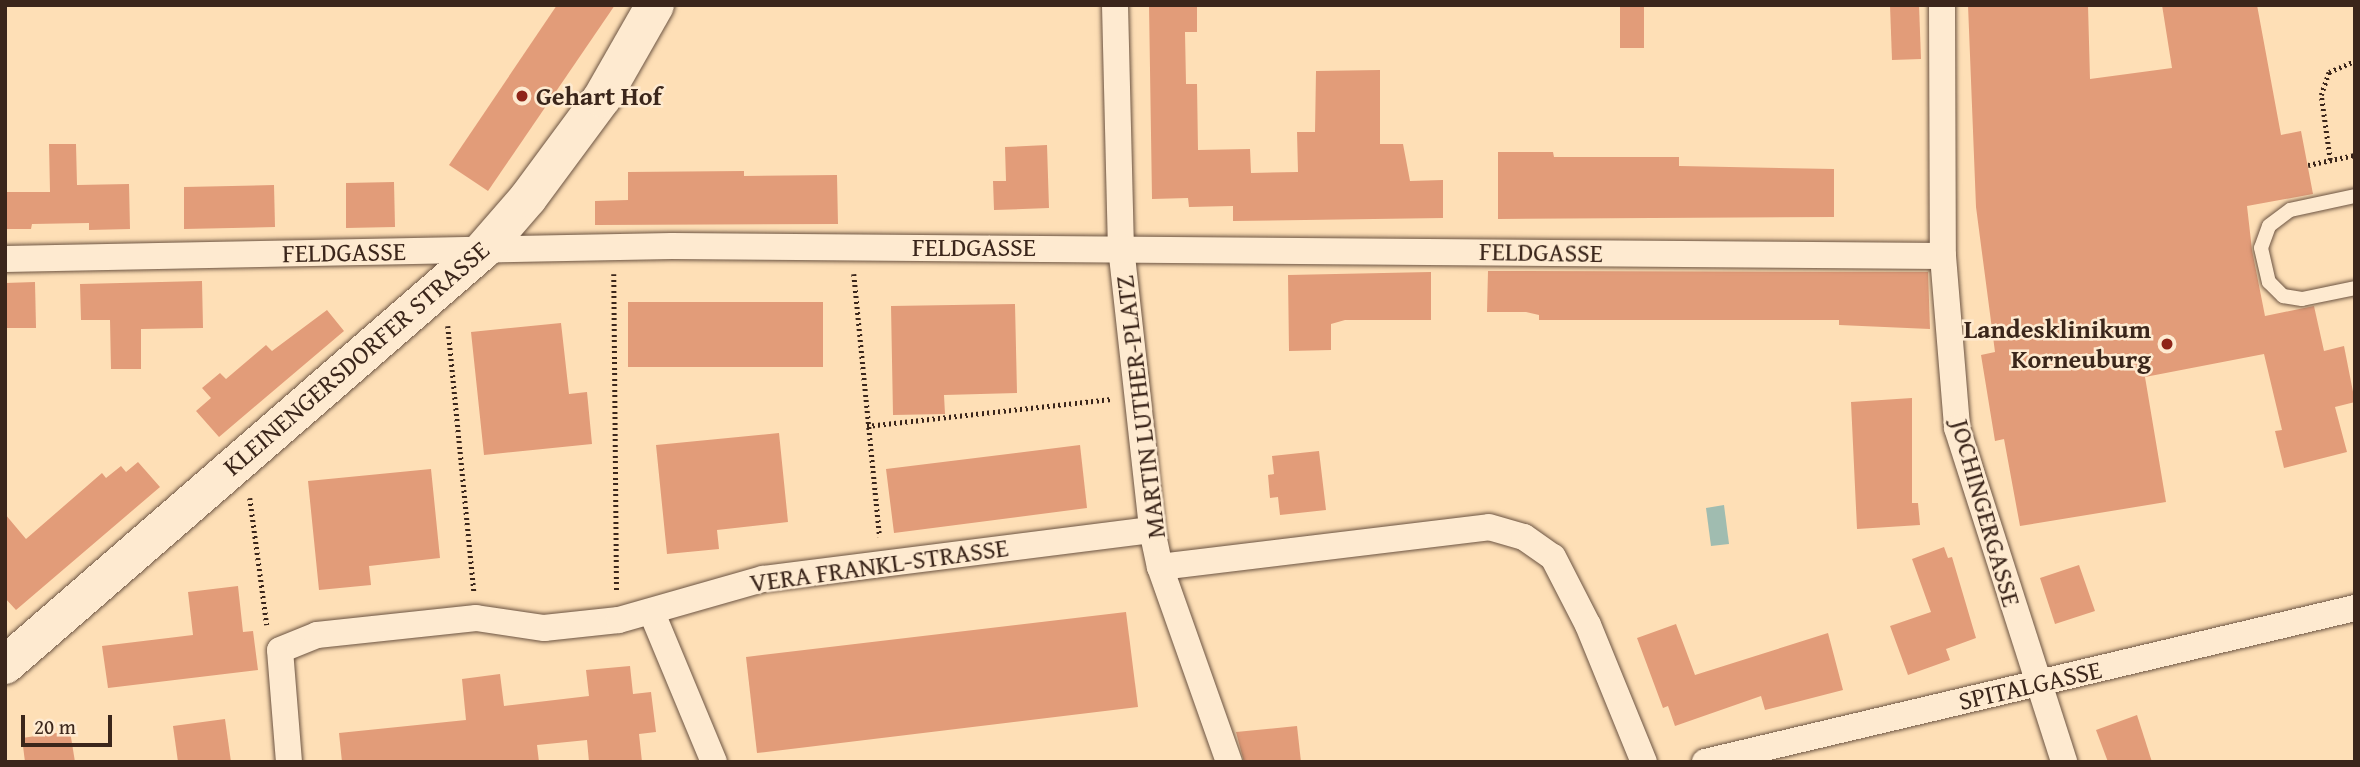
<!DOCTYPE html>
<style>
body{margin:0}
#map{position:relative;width:2360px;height:767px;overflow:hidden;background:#fedfb6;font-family:"Gentium Book Plus",serif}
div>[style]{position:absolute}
.water>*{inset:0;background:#a0bcb0}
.building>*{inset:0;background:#e29c79}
.path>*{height:4.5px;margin-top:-2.25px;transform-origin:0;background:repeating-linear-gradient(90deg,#3b261b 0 2px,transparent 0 5.5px)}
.roads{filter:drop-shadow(0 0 2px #6c5442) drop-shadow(0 0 2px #6c5442)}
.service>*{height:14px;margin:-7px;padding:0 7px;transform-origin:7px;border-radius:7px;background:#feead0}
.minor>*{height:26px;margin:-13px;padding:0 13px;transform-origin:13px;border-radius:13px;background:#feead0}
.secondary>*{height:38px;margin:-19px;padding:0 19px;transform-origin:19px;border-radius:19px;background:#feead0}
.dots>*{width:19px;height:19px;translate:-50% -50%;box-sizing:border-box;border:4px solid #feead0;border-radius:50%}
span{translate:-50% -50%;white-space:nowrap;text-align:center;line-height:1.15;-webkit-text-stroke:5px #feead0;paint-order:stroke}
.poi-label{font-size:26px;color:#3b261b;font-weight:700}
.left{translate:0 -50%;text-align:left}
.right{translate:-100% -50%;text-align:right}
.street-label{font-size:26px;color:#3b261b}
.frame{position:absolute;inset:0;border:7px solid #3b261b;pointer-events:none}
.scale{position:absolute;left:21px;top:715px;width:91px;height:32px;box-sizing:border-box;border:4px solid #3b261b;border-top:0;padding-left:9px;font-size:21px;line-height:24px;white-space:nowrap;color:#3b261b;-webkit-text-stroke:5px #feead0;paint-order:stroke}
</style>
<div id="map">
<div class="water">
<div style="clip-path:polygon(1724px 505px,1729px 544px,1711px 546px,1706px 508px)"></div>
</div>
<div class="building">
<div style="clip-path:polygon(557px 5px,615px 5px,488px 191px,449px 165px)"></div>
<div style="clip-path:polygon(1149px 5px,1197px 5px,1197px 32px,1185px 32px,1186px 84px,1197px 84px,1198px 150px,1250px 149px,1251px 173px,1298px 172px,1297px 132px,1315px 132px,1316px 71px,1380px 70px,1380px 144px,1403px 144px,1410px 181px,1443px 180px,1443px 218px,1233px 221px,1233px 206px,1189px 207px,1188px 198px,1152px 199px)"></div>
<div style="clip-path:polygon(1620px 5px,1644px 5px,1644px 48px,1620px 48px)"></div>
<div style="clip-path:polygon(1890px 5px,1919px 5px,1921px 59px,1892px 60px)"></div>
<div style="clip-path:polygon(1968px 5px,2088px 5px,2090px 79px,2172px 68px,2162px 5px,2257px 5px,2281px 135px,2301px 131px,2313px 194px,2247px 206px,2252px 250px,2265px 316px,2314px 306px,2324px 351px,2344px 346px,2355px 402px,2335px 407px,2347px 452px,2284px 468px,2275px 431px,2282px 430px,2264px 354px,2145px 377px,2166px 502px,2020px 526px,2004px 439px,1995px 441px,1981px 355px,1995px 352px,1976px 207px)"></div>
<div style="clip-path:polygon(49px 144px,76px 144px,77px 185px,129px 184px,130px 229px,89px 230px,89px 223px,32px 224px,31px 229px,5px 229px,5px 192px,50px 192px)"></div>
<div style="clip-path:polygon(1047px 145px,1049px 208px,994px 210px,993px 181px,1006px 181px,1005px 147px)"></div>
<div style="clip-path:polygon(1498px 152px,1553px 152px,1554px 157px,1679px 157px,1679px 166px,1834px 169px,1834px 217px,1498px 219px)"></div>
<div style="clip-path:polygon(744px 171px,744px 176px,837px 175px,838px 224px,595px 225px,595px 201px,628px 200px,628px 172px)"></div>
<div style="clip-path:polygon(394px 182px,395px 227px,346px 228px,346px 183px)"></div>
<div style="clip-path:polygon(274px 185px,275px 227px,184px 229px,184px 187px)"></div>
<div style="clip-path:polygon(1488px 271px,1928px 272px,1930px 329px,1839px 325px,1839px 320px,1539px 320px,1539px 315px,1526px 312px,1487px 312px)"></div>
<div style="clip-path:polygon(1431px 272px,1431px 320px,1345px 320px,1331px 324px,1331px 350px,1289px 351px,1288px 275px)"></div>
<div style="clip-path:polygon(202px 281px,203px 328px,141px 329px,141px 369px,111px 369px,110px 320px,81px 320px,80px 284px)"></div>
<div style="clip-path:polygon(35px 282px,36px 328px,6px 328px,5px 283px)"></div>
<div style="clip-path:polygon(628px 302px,823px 302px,823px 367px,628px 367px)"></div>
<div style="clip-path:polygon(1015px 304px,1017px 393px,944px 395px,945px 414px,893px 415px,891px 306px)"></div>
<div style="clip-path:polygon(327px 310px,344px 331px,219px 437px,196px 411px,211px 398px,202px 388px,220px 373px,226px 379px,266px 345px,272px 351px)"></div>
<div style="clip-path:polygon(561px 323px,569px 394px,587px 392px,592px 444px,484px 455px,471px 332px)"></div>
<div style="clip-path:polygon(1912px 398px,1912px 503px,1918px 503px,1920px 525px,1857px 529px,1851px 402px)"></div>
<div style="clip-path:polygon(779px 433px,788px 522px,717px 530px,719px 549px,667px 554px,656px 445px)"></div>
<div style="clip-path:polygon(1080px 445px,1087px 508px,894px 533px,886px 469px)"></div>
<div style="clip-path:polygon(1319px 451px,1326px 510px,1280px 515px,1278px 497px,1270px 498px,1268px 475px,1274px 474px,1272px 456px)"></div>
<div style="clip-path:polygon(138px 462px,160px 487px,16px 610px,5px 598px,5px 514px,26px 539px,102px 473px,106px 478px,121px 466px,126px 472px)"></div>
<div style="clip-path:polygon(431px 469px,440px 558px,369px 566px,371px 585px,319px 590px,308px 481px)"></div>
<div style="clip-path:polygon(1944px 547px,1948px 558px,1952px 557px,1976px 638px,1946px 649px,1950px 660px,1908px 675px,1890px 626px,1931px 612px,1912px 559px)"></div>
<div style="clip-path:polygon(2079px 565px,2095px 611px,2055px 624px,2040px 578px)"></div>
<div style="clip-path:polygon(238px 586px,243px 632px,253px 631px,258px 670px,108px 688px,102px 646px,193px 635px,188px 592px)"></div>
<div style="clip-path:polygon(1126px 612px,1138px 707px,757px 753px,746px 657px)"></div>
<div style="clip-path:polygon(1676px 624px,1695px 675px,1828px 633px,1843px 690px,1765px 710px,1761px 696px,1675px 726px,1668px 706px,1663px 708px,1637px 638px)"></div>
<div style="clip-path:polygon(630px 666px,633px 694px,651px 692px,656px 732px,639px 734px,642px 762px,589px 762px,587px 740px,537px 745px,539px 762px,342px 762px,339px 733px,466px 720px,462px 679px,500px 674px,504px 706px,589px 696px,586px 670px)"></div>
<div style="clip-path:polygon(2137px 715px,2152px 762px,2108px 762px,2096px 730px)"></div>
<div style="clip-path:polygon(225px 719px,231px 762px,178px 762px,173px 726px)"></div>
<div style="clip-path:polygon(1297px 726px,1301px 762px,1244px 762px,1236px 732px)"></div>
<div style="clip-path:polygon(70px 731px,75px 762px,25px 762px,22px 738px)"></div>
</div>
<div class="path">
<div style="left:2330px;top:160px;width:66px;rotate:-97.9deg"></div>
<div style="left:2321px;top:95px;width:24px;rotate:-71deg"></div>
<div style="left:2329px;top:72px;width:28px;rotate:-23deg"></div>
<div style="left:2308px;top:165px;width:48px;rotate:-12deg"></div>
<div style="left:614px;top:274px;width:317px;rotate:89.5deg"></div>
<div style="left:854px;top:274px;width:264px;rotate:84.4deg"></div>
<div style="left:448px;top:326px;width:267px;rotate:84.4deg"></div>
<div style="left:867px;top:426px;width:246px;rotate:-6.3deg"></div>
<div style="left:250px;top:498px;width:128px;rotate:82.4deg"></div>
</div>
<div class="roads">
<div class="service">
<div style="left:2355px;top:196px;width:66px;rotate:167.8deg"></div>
<div style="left:2290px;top:210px;width:26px;rotate:143deg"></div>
<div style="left:2269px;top:226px;width:23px;rotate:110deg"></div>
<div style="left:2261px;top:248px;width:35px;rotate:77deg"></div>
<div style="left:2269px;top:282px;width:20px;rotate:45deg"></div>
<div style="left:2283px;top:296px;width:19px;rotate:9deg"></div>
<div style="left:2302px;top:299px;width:54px;rotate:-11.7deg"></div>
</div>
<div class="minor">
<div style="left:1115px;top:5px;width:242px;rotate:88.6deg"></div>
<div style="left:1121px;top:247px;width:285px;rotate:83.7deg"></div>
<div style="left:1152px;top:530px;width:38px;rotate:78deg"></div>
<div style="left:1160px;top:567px;width:207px;rotate:70.5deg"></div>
<div style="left:1942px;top:5px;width:251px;rotate:89.8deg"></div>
<div style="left:1943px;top:256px;width:173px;rotate:85.3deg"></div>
<div style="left:1957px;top:428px;width:351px;rotate:72.2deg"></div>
<div style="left:5px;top:259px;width:667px;rotate:-1.12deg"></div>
<div style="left:672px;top:246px;width:1271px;rotate:0.45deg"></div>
<div style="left:1160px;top:567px;width:331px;rotate:-6.9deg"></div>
<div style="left:1489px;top:527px;width:36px;rotate:16deg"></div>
<div style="left:1524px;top:537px;width:35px;rotate:35deg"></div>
<div style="left:1553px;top:557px;width:76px;rotate:62.8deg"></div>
<div style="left:1588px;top:625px;width:148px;rotate:67.8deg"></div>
<div style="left:652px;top:613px;width:161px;rotate:67.4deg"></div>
<div style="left:289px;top:762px;width:112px;rotate:-94.6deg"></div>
<div style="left:280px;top:650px;width:40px;rotate:-22deg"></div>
<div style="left:317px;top:635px;width:160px;rotate:-6.1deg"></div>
<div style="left:476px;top:618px;width:69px;rotate:8.4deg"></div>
<div style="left:544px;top:628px;width:75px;rotate:-6.1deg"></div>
<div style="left:619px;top:620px;width:150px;rotate:-15.9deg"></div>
<div style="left:763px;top:579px;width:392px;rotate:-7.2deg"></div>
<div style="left:1705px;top:762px;width:668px;rotate:-13.33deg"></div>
</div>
<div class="secondary">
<div style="left:5px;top:665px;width:633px;rotate:-40.96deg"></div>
<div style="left:483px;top:250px;width:69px;rotate:-49.1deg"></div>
<div style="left:528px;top:198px;width:124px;rotate:-53.5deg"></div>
<div style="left:602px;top:98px;width:107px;rotate:-60.3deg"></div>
</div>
</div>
<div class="dots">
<div style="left:522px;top:96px;background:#8f2418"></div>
<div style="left:2167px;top:344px;background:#8f2418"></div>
</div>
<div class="poi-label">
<span class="left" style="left:536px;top:96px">Gehart Hof</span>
<span class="right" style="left:2151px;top:344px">Landesklinikum<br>Korneuburg</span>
</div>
<div class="street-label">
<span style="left:974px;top:247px">FELDGASSE</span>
<span style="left:344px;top:252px;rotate:-1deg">FELDGASSE</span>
<span style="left:1541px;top:252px;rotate:1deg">FELDGASSE</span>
<span style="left:356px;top:358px;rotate:-41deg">KLEINENGERSDORFER STRASSE</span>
<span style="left:1140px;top:407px;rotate:-97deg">MARTIN LUTHER-PLATZ</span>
<span style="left:1986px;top:513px;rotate:74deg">JOCHINGERGASSE</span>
<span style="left:879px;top:565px;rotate:-8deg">VERA FRANKL-STRASSE</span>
<span style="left:2030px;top:685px;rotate:-13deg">SPITALGASSE</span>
</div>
<div class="frame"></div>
<div class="scale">20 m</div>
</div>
